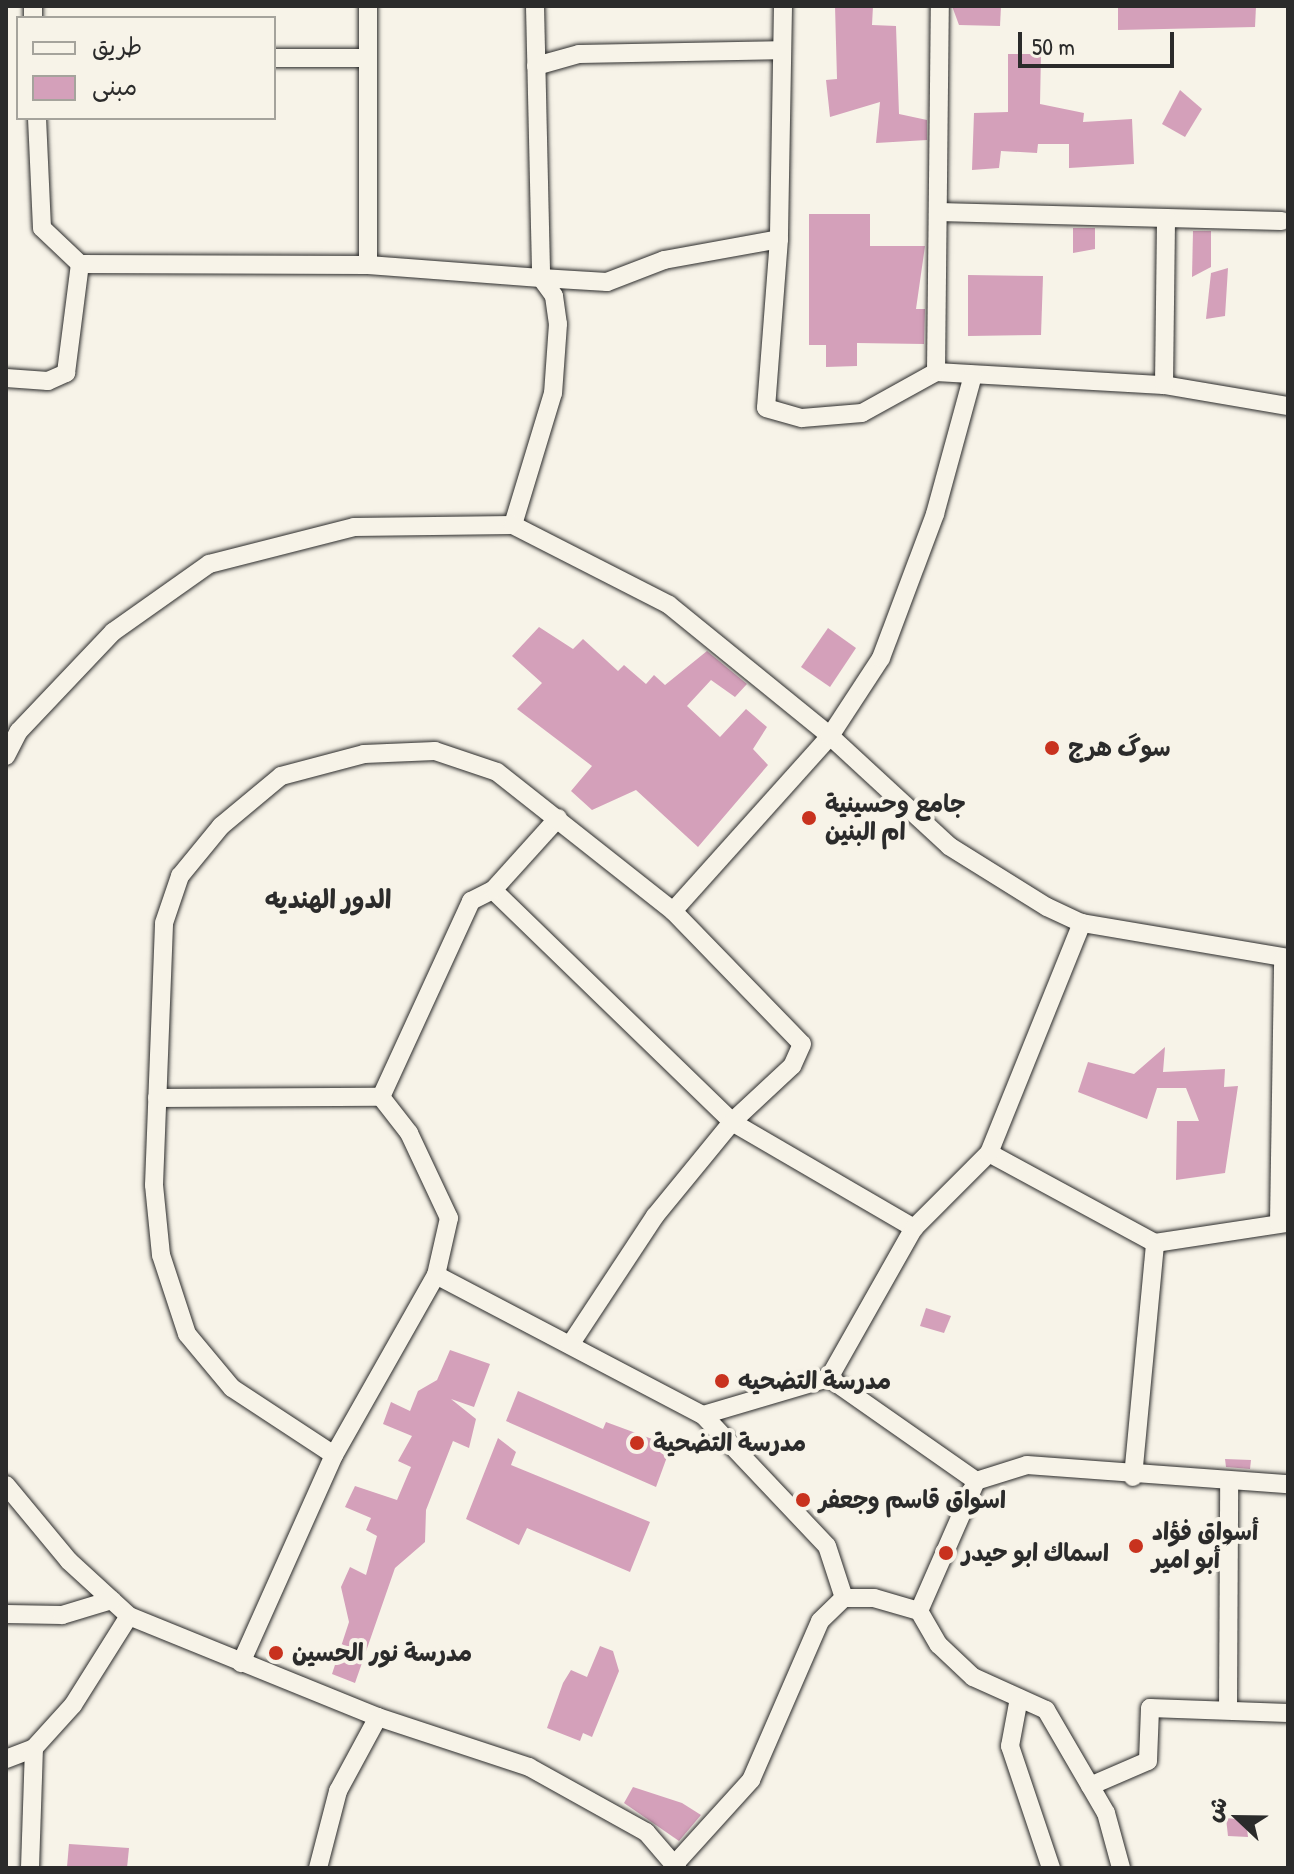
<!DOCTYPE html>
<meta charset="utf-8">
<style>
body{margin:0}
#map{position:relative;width:1294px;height:1874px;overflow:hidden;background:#f7f3e8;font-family:"Patrick Hand","Playpen Sans Arabic",sans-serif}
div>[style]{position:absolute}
.building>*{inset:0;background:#d4a0ba}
.roads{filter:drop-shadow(0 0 2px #2b2b2b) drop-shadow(0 0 2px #2b2b2b)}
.minor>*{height:18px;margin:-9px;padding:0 9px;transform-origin:9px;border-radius:9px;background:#f7f3e8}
.dots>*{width:22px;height:22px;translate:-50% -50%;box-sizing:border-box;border:4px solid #f7f3e8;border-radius:50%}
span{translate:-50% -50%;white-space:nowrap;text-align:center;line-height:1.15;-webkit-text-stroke:8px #f7f3e8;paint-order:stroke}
.poi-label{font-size:24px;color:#2b2b2b;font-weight:700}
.left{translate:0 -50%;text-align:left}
.neighbourhood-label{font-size:26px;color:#2b2b2b;font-weight:700}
.frame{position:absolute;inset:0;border:8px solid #2b2b2b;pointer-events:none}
.legend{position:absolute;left:16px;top:16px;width:260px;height:104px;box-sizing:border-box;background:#f7f3e8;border:2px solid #a5a39c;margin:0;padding:10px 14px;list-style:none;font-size:24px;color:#2b2b2b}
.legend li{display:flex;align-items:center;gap:16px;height:40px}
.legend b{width:40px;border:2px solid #a5a39c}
.north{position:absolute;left:1198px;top:1778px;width:80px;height:80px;-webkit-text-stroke:6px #f7f3e8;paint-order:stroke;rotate:292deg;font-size:22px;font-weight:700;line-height:32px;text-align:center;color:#2b2b2b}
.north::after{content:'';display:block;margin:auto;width:28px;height:36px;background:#2b2b2b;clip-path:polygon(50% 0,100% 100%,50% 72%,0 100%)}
.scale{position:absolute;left:1018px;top:32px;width:156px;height:36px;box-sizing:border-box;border:4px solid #2b2b2b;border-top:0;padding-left:10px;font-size:24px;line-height:28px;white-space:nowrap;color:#2b2b2b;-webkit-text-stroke:6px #f7f3e8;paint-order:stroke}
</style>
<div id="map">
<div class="building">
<div style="clip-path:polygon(835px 6px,873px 6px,872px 25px,896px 26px,899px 114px,927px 120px,927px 140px,876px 143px,880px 102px,830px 117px,826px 80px,837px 79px)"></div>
<div style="clip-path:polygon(952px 6px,1001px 6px,1000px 26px,959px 25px)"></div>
<div style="clip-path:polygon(1118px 6px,1256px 6px,1255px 27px,1118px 30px)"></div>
<div style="clip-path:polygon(1008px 54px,1041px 54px,1040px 104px,1084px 113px,1083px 122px,1132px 119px,1134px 164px,1069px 168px,1069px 144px,1038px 144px,1037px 153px,1001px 151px,999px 168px,972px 170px,974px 113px,1008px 112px)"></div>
<div style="clip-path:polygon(1180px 90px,1202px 109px,1185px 137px,1162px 124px)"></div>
<div style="clip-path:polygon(809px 214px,870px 214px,870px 246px,925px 246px,916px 309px,925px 309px,924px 344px,857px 343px,857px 366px,826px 367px,826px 345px,809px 345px)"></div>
<div style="clip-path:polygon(1073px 228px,1095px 228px,1095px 249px,1073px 253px)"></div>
<div style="clip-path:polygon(1193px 231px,1211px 231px,1211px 267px,1192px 277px)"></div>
<div style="clip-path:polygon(1228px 268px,1225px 316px,1206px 319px,1211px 273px)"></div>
<div style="clip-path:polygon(968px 275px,1043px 276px,1041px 335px,968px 336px)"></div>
<div style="clip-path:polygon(539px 627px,573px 649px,583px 639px,618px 671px,624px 665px,646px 684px,654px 675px,665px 685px,707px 651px,747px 684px,735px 697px,711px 680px,687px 706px,720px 737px,746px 709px,767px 727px,753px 749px,768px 765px,698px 847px,636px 790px,592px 810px,571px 791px,592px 766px,517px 709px,542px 683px,512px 656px)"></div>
<div style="clip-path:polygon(828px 628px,856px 648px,830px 687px,801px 667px)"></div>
<div style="clip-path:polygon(1165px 1047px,1163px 1072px,1225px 1069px,1224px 1087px,1238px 1086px,1225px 1173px,1176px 1180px,1177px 1121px,1199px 1121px,1186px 1088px,1157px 1088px,1147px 1119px,1078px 1092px,1088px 1062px,1134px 1074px)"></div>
<div style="clip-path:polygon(926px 1308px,951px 1316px,944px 1333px,920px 1326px)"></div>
<div style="clip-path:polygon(450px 1350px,490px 1364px,474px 1407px,451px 1399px,476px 1419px,469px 1448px,453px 1441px,426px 1510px,425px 1542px,395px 1568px,355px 1683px,332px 1674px,349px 1622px,341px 1587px,350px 1567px,366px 1575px,377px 1536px,366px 1530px,371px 1518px,345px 1507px,355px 1486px,397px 1500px,411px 1467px,398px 1461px,412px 1436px,383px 1424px,391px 1402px,410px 1411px,418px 1391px,437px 1380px)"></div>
<div style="clip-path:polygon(518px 1391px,603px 1429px,606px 1422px,671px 1446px,656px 1487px,506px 1421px)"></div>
<div style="clip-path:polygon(498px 1438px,516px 1452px,511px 1465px,650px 1522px,630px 1572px,527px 1528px,519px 1545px,466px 1519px)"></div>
<div style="clip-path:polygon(1225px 1459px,1251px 1460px,1250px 1469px,1226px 1467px)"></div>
<div style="clip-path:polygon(600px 1646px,613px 1651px,619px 1671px,592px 1737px,583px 1733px,580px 1741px,547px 1728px,563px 1683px,571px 1670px,587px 1677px)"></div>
<div style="clip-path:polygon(633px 1787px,682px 1803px,701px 1815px,679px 1841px,624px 1803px)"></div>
<div style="clip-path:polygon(1226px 1818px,1246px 1820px,1248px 1837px,1228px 1836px)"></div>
<div style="clip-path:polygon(69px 1844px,129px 1848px,127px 1868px,67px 1867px)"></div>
</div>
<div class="roads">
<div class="minor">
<div style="left:33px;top:6px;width:12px;rotate:90deg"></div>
<div style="left:535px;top:6px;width:272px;rotate:88.7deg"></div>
<div style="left:541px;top:278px;width:66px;rotate:3.5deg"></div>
<div style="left:607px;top:282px;width:61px;rotate:-21.1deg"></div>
<div style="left:664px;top:260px;width:117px;rotate:-10.3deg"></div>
<div style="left:783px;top:6px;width:233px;rotate:91deg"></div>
<div style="left:779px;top:239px;width:169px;rotate:94.4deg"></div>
<div style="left:766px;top:408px;width:37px;rotate:16deg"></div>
<div style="left:802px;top:418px;width:60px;rotate:-4.8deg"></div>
<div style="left:862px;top:413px;width:85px;rotate:-29deg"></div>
<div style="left:936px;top:372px;width:228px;rotate:3.3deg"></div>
<div style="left:1164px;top:385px;width:126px;rotate:9.6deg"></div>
<div style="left:274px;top:58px;width:93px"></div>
<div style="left:536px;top:66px;width:45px;rotate:-15.6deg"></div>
<div style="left:579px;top:54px;width:202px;rotate:-1.1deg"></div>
<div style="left:37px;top:118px;width:110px;rotate:87.4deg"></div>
<div style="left:42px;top:228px;width:52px;rotate:43.5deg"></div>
<div style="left:80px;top:264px;width:288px;rotate:0.2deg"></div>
<div style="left:368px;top:265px;width:173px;rotate:4.3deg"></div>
<div style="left:541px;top:278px;width:22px;rotate:54deg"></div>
<div style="left:554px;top:296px;width:28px;rotate:82deg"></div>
<div style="left:558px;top:324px;width:69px;rotate:94.1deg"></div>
<div style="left:553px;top:393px;width:138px;rotate:106.9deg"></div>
<div style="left:938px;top:212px;width:344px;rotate:1.5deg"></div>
<div style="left:368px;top:265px;width:259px;rotate:-90deg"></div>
<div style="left:936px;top:372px;width:366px;rotate:-89.4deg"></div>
<div style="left:6px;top:378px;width:42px;rotate:4.1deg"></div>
<div style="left:48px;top:381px;width:20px;rotate:-24deg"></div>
<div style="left:66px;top:373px;width:110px;rotate:-82.7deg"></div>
<div style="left:1164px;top:385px;width:167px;rotate:-89.3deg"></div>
<div style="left:6px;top:756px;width:28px;rotate:-63deg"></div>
<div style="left:19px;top:731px;width:137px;rotate:-46.5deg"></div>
<div style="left:113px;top:632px;width:118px;rotate:-35.3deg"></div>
<div style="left:209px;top:564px;width:150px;rotate:-14.3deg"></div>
<div style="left:354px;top:527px;width:159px;rotate:-0.7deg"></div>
<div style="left:513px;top:525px;width:175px;rotate:27.1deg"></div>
<div style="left:669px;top:605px;width:208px;rotate:39.1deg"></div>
<div style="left:830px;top:736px;width:162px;rotate:42.7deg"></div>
<div style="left:949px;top:846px;width:115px;rotate:31.9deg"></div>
<div style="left:1047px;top:907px;width:38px;rotate:25deg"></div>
<div style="left:1082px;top:923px;width:209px;rotate:9.6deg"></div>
<div style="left:493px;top:890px;width:333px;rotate:44.1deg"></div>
<div style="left:732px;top:1122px;width:211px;rotate:30.2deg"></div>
<div style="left:673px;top:911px;width:235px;rotate:-48.1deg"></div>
<div style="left:830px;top:736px;width:93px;rotate:-56.8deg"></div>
<div style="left:881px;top:658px;width:154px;rotate:-69.4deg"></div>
<div style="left:935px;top:514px;width:144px;rotate:-74.7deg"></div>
<div style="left:381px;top:1097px;width:216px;rotate:-65.3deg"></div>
<div style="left:471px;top:901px;width:25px;rotate:-27deg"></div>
<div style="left:493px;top:890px;width:97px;rotate:-47.9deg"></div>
<div style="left:157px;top:1098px;width:224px;rotate:-0.3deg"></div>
<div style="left:381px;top:1097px;width:46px;rotate:52.1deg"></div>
<div style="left:409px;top:1133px;width:94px;rotate:64.8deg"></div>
<div style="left:449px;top:1218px;width:58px;rotate:102.8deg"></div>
<div style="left:436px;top:1275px;width:207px;rotate:119.5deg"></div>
<div style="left:334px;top:1455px;width:228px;rotate:114.1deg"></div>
<div style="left:989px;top:1153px;width:189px;rotate:28.5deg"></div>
<div style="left:1155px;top:1243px;width:134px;rotate:-8.6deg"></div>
<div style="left:1279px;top:1223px;width:264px;rotate:-89.1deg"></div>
<div style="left:436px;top:1275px;width:301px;rotate:27.7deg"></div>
<div style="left:703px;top:1415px;width:131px;rotate:-16.4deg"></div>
<div style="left:829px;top:1378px;width:172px;rotate:-60.5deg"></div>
<div style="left:914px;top:1228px;width:106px;rotate:-45deg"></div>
<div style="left:989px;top:1153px;width:248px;rotate:-68deg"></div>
<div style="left:829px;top:1378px;width:179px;rotate:35deg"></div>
<div style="left:703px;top:1415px;width:180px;rotate:46.6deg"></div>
<div style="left:827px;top:1546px;width:55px;rotate:71.9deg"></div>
<div style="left:334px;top:1455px;width:122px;rotate:-146.7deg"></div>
<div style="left:232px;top:1388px;width:70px;rotate:-129.8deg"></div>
<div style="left:187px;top:1334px;width:83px;rotate:-108.2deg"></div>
<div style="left:161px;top:1255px;width:70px;rotate:-95.7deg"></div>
<div style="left:154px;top:1185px;width:262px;rotate:-87.8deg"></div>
<div style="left:164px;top:923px;width:50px;rotate:-71.2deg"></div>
<div style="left:180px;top:876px;width:65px;rotate:-50.6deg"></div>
<div style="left:221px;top:826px;width:78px;rotate:-39.8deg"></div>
<div style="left:281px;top:776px;width:86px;rotate:-14.8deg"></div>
<div style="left:364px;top:754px;width:71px;rotate:-2.4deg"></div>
<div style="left:435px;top:751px;width:65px;rotate:18.7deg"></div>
<div style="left:497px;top:772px;width:224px;rotate:38.3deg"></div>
<div style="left:673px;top:911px;width:185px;rotate:45.9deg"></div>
<div style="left:802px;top:1044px;width:24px;rotate:114deg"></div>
<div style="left:792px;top:1066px;width:82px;rotate:137deg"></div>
<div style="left:732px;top:1122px;width:122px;rotate:129.3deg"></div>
<div style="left:655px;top:1216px;width:154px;rotate:123.4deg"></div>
<div style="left:1133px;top:1477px;width:235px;rotate:-84.6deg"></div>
<div style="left:6px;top:1485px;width:99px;rotate:50.3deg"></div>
<div style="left:69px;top:1561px;width:81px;rotate:42.5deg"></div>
<div style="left:129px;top:1616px;width:269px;rotate:22.1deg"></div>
<div style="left:378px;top:1717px;width:159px;rotate:18.3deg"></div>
<div style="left:529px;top:1767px;width:134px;rotate:29.1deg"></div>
<div style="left:646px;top:1832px;width:48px;rotate:49.3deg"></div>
<div style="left:919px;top:1611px;width:142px;rotate:-66.3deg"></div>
<div style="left:976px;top:1481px;width:53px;rotate:-17.4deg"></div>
<div style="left:1027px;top:1465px;width:262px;rotate:4.2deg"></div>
<div style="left:6px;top:1614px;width:56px;rotate:1deg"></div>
<div style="left:62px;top:1615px;width:52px;rotate:-16.7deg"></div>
<div style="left:1019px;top:1698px;width:49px;rotate:100.6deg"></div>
<div style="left:1010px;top:1746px;width:129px;rotate:71.4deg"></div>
<div style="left:1228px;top:1709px;width:226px;rotate:-89.7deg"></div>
<div style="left:6px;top:1759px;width:30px;rotate:-21deg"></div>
<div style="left:34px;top:1748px;width:58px;rotate:-47.8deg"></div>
<div style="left:73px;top:1705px;width:105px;rotate:-57.8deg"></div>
<div style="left:1090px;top:1786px;width:63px;rotate:-23.3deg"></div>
<div style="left:1148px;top:1761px;width:53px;rotate:-87.8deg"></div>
<div style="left:1150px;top:1708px;width:138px;rotate:2.1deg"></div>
<div style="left:674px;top:1865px;width:115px;rotate:-47.8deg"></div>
<div style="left:751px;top:1780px;width:173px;rotate:-66.5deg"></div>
<div style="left:820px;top:1621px;width:33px;rotate:-44deg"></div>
<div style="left:844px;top:1598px;width:30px"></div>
<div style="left:874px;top:1598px;width:47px;rotate:16.1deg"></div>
<div style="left:919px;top:1611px;width:39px;rotate:60deg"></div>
<div style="left:939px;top:1645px;width:47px;rotate:43.3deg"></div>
<div style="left:973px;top:1677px;width:80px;rotate:24.3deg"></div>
<div style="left:1046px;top:1710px;width:119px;rotate:59.8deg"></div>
<div style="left:1106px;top:1813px;width:57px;rotate:74.7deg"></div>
<div style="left:30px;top:1868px;width:120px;rotate:-88.1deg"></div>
<div style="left:318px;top:1868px;width:80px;rotate:-75.4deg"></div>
<div style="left:338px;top:1791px;width:84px;rotate:-61.6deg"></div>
</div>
</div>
<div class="dots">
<div style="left:1052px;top:748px;background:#c8321e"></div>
<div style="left:809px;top:818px;background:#c8321e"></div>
<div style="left:722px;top:1381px;background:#c8321e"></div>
<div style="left:637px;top:1443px;background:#c8321e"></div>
<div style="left:803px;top:1500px;background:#c8321e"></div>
<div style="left:1136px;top:1546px;background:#c8321e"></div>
<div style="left:946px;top:1553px;background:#c8321e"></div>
<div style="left:276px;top:1653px;background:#c8321e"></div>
</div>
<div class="poi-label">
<span class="left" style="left:1068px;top:748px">سوگ هرج</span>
<span class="left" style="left:825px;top:818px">جامع وحسينية<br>ام البنين</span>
<span class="left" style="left:738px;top:1381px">مدرسة التضحيه</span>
<span class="left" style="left:653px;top:1443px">مدرسة التضحية</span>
<span class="left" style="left:819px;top:1500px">اسواق قاسم وجعفر</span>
<span class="left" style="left:1152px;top:1546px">أسواق فؤاد<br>أبو امير</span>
<span class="left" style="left:962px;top:1553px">اسماك ابو حيدر</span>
<span class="left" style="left:292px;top:1653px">مدرسة نور الحسين</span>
</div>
<div class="neighbourhood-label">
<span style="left:328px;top:899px">الدور الهنديه</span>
</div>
<div class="frame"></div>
<ul class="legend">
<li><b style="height:10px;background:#f7f3e8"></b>طريق</li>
<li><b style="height:22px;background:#d4a0ba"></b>مبنى</li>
</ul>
<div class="north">ش</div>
<div class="scale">50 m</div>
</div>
